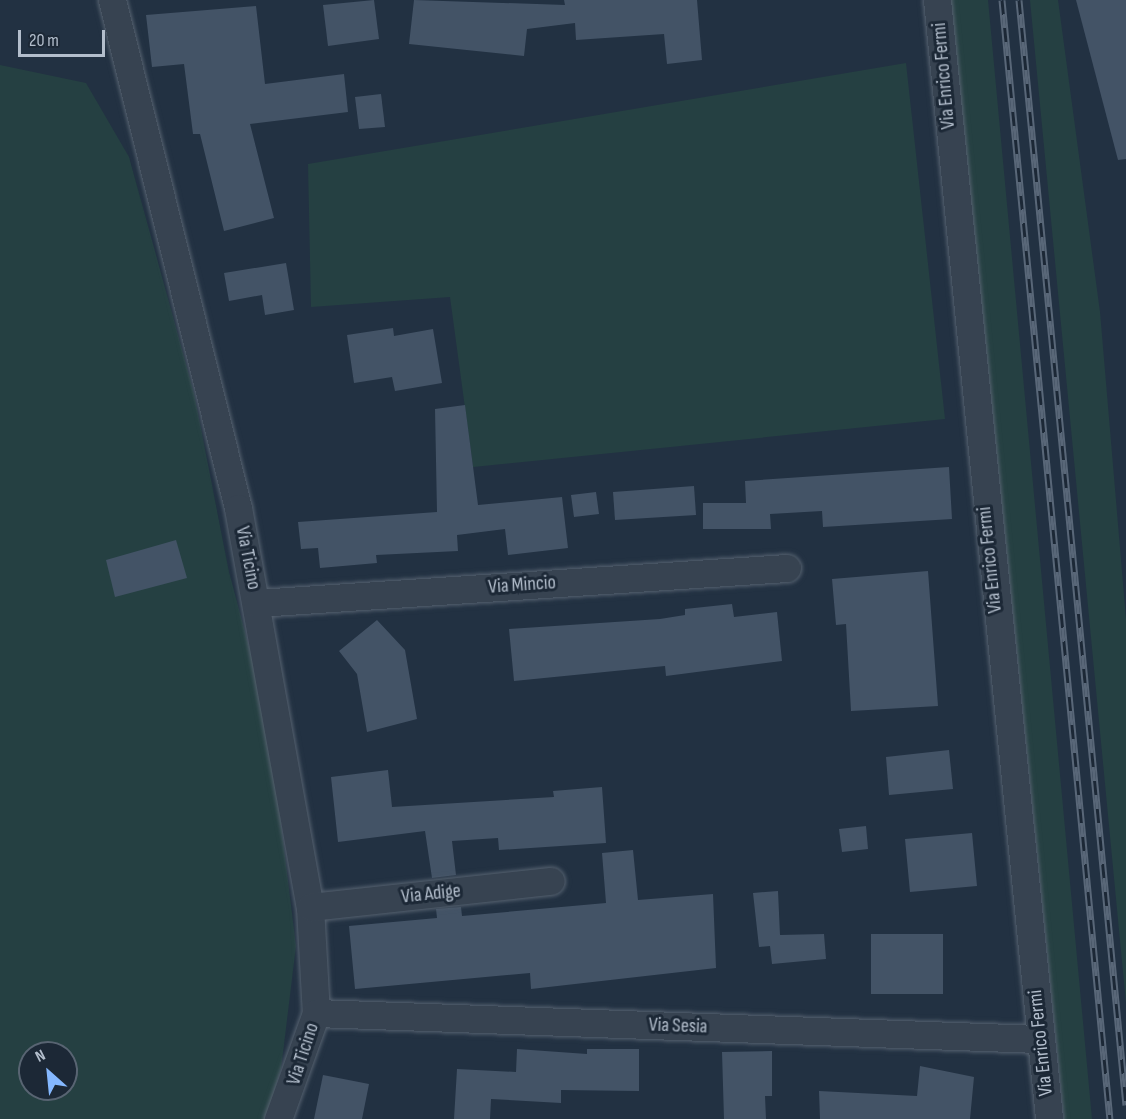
<!DOCTYPE html>
<style>
body{margin:0}
#map{position:relative;width:1126px;height:1119px;overflow:hidden;background:#223142;font-family:"Sofia Sans Condensed",sans-serif}
div>[style]{position:absolute}
.green>*{inset:0;background:#254042}
.building>*{inset:0;background:#435366}
.roads{filter:drop-shadow(0 0 2px #55616f) drop-shadow(0 0 2px #55616f)}
.street>*{height:27px;margin:-13.5px;padding:0 13.5px;transform-origin:13.5px;border-radius:13.5px;background:#374351}
.rail>*{height:7px;margin-top:-3.5px;transform-origin:0;background:repeating-linear-gradient(90deg,#1c2836 0 14px,#596778 0 28px);box-sizing:border-box;border-block:2px solid #596778}
span{translate:-50% -50%;white-space:nowrap;text-align:center;line-height:1.15;-webkit-text-stroke:6px #1c2836;paint-order:stroke}
.street-label{font-size:20px;color:#b3becc}
.north{position:absolute;left:18px;top:1041px;width:60px;height:60px;box-sizing:border-box;background:#1c2836;border:2px solid #586472;border-radius:50%;rotate:333deg;font-size:16px;font-weight:700;line-height:24px;text-align:center;color:#b3becc}
.north::after{content:'';display:block;margin:auto;width:21px;height:27px;background:#85b8ff;clip-path:polygon(50% 0,100% 100%,50% 72%,0 100%)}
.scale{position:absolute;left:18px;top:30px;width:87px;height:27px;box-sizing:border-box;border:3px solid #b3becc;border-top:0;padding-left:8px;font-size:18px;line-height:21px;white-space:nowrap;color:#b3becc;-webkit-text-stroke:4px #1c2836;paint-order:stroke}
</style>
<div id="map">
<div class="green">
<div style="clip-path:polygon(951px 0,988px 0,1092px 1119px,1064px 1119px)"></div>
<div style="clip-path:polygon(1030px 0,1058px 0,1100px 312px,1126px 619px,1126px 1003px)"></div>
<div style="clip-path:polygon(906px 63px,945px 419px,473px 467px,450px 297px,311px 307px,308px 164px)"></div>
<div style="clip-path:polygon(evenodd,0 65px,86px 83px,129px 157px,194px 393px,229px 572px,268px 717px,296px 946px,281px 1069px,266px 1119px,0 1119px,0 65px,30px 1053px,66px 1053px,66px 1089px,30px 1089px,30px 1053px)"></div>
</div>
<div class="building">
<div style="clip-path:polygon(374px 0,379px 39px,328px 46px,323px 5px)"></div>
<div style="clip-path:polygon(414px 0,565px 5px,564px 0,697px 0,702px 60px,667px 64px,664px 34px,576px 40px,575px 23px,527px 29px,524px 56px,409px 44px)"></div>
<div style="clip-path:polygon(1076px 0,1126px 0,1126px 159px,1118px 160px)"></div>
<div style="clip-path:polygon(256px 6px,265px 84px,344px 74px,348px 112px,250px 124px,274px 218px,224px 231px,200px 134px,193px 134px,184px 64px,152px 67px,146px 15px)"></div>
<div style="clip-path:polygon(381px 94px,385px 127px,359px 129px,355px 97px)"></div>
<div style="clip-path:polygon(286px 263px,294px 310px,265px 315px,262px 295px,229px 301px,224px 273px)"></div>
<div style="clip-path:polygon(393px 328px,394px 336px,433px 329px,442px 383px,395px 391px,392px 377px,354px 383px,347px 335px)"></div>
<div style="clip-path:polygon(465px 405px,478px 505px,562px 497px,568px 548px,508px 555px,505px 529px,457px 535px,458px 551px,376px 555px,377px 563px,320px 568px,318px 548px,301px 549px,298px 522px,437px 512px,435px 409px)"></div>
<div style="clip-path:polygon(949px 467px,952px 519px,823px 527px,822px 511px,770px 514px,771px 529px,703px 529px,703px 503px,746px 503px,745px 481px)"></div>
<div style="clip-path:polygon(694px 486px,696px 515px,615px 520px,613px 492px)"></div>
<div style="clip-path:polygon(596px 492px,599px 514px,574px 517px,571px 495px)"></div>
<div style="clip-path:polygon(176px 540px,187px 578px,115px 597px,106px 560px)"></div>
<div style="clip-path:polygon(928px 571px,938px 706px,851px 711px,846px 624px,836px 625px,832px 579px)"></div>
<div style="clip-path:polygon(732px 604px,734px 617px,777px 612px,782px 661px,666px 676px,665px 666px,514px 681px,509px 629px,660px 619px,685px 615px,685px 609px)"></div>
<div style="clip-path:polygon(377px 620px,405px 650px,417px 719px,367px 732px,357px 674px,339px 651px)"></div>
<div style="clip-path:polygon(949px 750px,953px 789px,889px 795px,886px 757px)"></div>
<div style="clip-path:polygon(388px 770px,392px 807px,554px 797px,553px 791px,602px 787px,606px 843px,499px 850px,498px 838px,452px 841px,456px 875px,432px 878px,425px 831px,338px 842px,331px 777px)"></div>
<div style="clip-path:polygon(866px 826px,868px 849px,842px 852px,839px 829px)"></div>
<div style="clip-path:polygon(972px 833px,977px 886px,910px 892px,905px 839px)"></div>
<div style="clip-path:polygon(633px 850px,638px 900px,713px 894px,716px 968px,531px 989px,530px 973px,355px 989px,349px 926px,437px 918px,436px 909px,461px 907px,462px 916px,606px 903px,602px 853px)"></div>
<div style="clip-path:polygon(778px 891px,780px 935px,824px 934px,826px 959px,772px 964px,770px 946px,759px 947px,753px 893px)"></div>
<div style="clip-path:polygon(871px 934px,943px 934px,943px 994px,871px 994px)"></div>
<div style="clip-path:polygon(517px 1049px,587px 1054px,587px 1049px,639px 1049px,639px 1091px,561px 1090px,561px 1103px,491px 1099px,490px 1119px,454px 1119px,457px 1069px,516px 1072px)"></div>
<div style="clip-path:polygon(772px 1051px,772px 1096px,765px 1096px,766px 1119px,724px 1119px,722px 1052px)"></div>
<div style="clip-path:polygon(920px 1066px,974px 1077px,970px 1119px,820px 1119px,819px 1091px,917px 1096px)"></div>
<div style="clip-path:polygon(323px 1075px,369px 1084px,362px 1119px,314px 1119px)"></div>
</div>
<div class="roads">
<div class="street">
<div style="left:112px;top:0;width:523px;rotate:76.07deg"></div>
<div style="left:238px;top:508px;width:405px;rotate:79.8deg"></div>
<div style="left:310px;top:907px;width:106px;rotate:86.8deg"></div>
<div style="left:316px;top:1013px;width:113px;rotate:109.7deg"></div>
<div style="left:937px;top:0;width:1125px;rotate:84.28deg"></div>
<div style="left:257px;top:603px;width:531px;rotate:-3.78deg"></div>
<div style="left:310px;top:907px;width:242px;rotate:-6.2deg"></div>
<div style="left:316px;top:1013px;width:724px;rotate:2.06deg"></div>
</div>
</div>
<div class="rail">
<div style="left:1002px;top:0;width:1124px;rotate:84.49deg"></div>
<div style="left:1019px;top:0;width:1110px;rotate:84.47deg"></div>
</div>
<div class="street-label">
<span style="left:944px;top:76px;rotate:-95deg">Via Enrico Fermi</span>
<span style="left:248px;top:558px;rotate:79deg">Via Ticino</span>
<span style="left:990px;top:560px;rotate:-96deg">Via Enrico Fermi</span>
<span style="left:522px;top:585px;rotate:-4deg">Via Mincio</span>
<span style="left:431px;top:894px;rotate:-6deg">Via Adige</span>
<span style="left:678px;top:1026px;rotate:2deg">Via Sesia</span>
<span style="left:1041px;top:1043px;rotate:-96deg">Via Enrico Fermi</span>
<span style="left:303px;top:1054px;rotate:-72deg">Via Ticino</span>
</div>
<div class="north">N</div>
<div class="scale">20 m</div>
</div>
